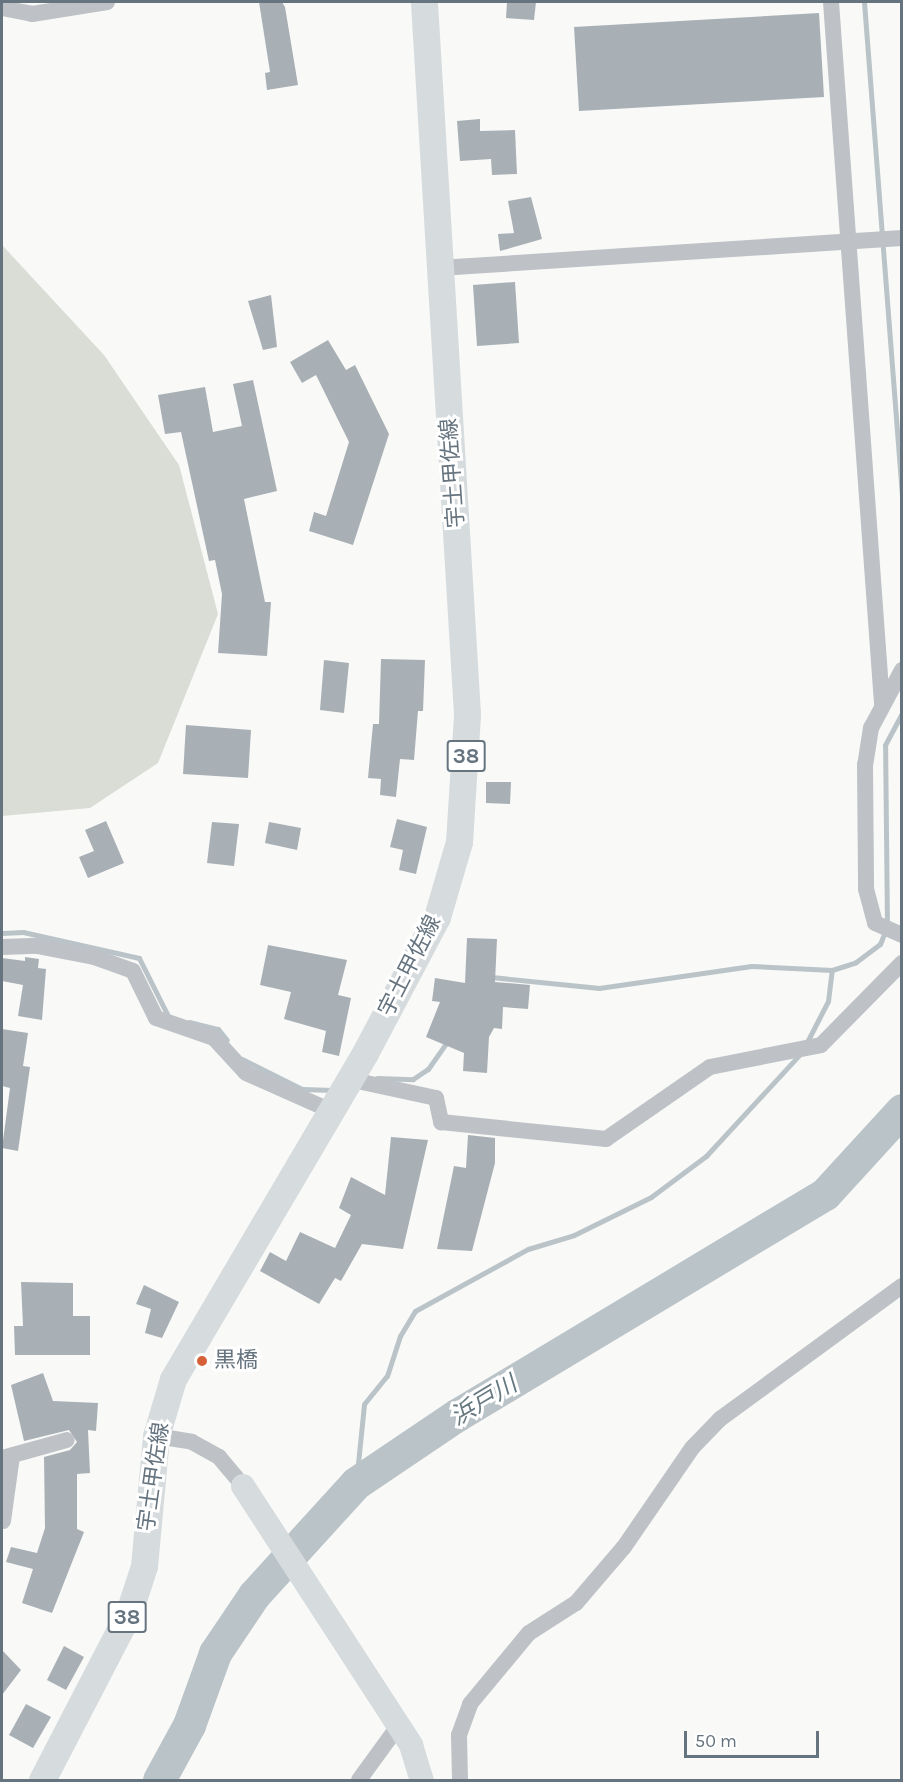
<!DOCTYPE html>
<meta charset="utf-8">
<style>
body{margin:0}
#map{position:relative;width:903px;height:1782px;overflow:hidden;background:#f9f9f7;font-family:Karla,"Noto Sans JP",sans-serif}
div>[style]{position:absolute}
.green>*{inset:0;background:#d9ddd6}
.stream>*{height:5px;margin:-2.5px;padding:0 2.5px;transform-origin:2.5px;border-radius:2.5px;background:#bac4c8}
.river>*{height:33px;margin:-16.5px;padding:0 16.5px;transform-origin:16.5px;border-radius:16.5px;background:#bac4c8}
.building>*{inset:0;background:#a8b0b5}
.street>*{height:16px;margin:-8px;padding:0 8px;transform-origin:8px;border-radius:8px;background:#bec2c6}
.secondary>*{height:24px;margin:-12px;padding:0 12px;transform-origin:12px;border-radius:12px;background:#d6dbde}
.primary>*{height:27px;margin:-13.5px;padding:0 13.5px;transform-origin:13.5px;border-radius:13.5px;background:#d6dbde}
.dots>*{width:16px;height:16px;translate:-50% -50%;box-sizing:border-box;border:3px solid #fff;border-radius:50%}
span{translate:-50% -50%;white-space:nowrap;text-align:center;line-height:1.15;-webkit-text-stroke:6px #fff;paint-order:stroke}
.shield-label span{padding:2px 4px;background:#fff;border:2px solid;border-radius:4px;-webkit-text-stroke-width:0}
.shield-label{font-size:21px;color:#66747f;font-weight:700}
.street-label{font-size:22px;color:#66747f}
.poi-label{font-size:22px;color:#66747f}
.left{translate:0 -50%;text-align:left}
.water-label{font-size:24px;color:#667980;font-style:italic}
.frame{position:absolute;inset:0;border:3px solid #66747f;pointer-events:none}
.scale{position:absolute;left:684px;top:1731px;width:135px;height:27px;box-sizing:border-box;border:3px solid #66747f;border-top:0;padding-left:8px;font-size:18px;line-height:21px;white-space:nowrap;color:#66747f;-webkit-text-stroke:4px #fff;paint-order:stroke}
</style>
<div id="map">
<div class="green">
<div style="clip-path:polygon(2px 245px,104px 355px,179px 465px,218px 614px,158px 763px,90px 808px,2px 816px)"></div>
</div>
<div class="stream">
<div style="left:864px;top:2px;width:496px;rotate:85.6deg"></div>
<div style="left:2px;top:933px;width:21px;rotate:-3deg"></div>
<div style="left:23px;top:932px;width:119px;rotate:12.6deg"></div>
<div style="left:139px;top:958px;width:65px;rotate:63.4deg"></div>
<div style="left:491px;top:977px;width:109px;rotate:5.8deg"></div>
<div style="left:599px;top:988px;width:154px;rotate:-8.2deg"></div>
<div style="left:751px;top:966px;width:81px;rotate:2.8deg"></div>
<div style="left:832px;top:970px;width:25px;rotate:-18deg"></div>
<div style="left:856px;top:962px;width:30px;rotate:-37deg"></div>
<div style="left:880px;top:944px;width:18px;rotate:-68deg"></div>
<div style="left:887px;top:927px;width:182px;rotate:-90.6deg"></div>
<div style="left:885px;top:745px;width:36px;rotate:-62deg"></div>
<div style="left:189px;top:1022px;width:30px;rotate:14deg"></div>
<div style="left:218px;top:1029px;width:14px;rotate:51deg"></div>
<div style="left:806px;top:1044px;width:48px;rotate:-62.9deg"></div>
<div style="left:828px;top:1001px;width:31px;rotate:-83deg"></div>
<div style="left:242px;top:1059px;width:67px;rotate:26.6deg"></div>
<div style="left:302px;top:1089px;width:31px;rotate:2deg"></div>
<div style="left:377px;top:1078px;width:36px;rotate:2deg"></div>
<div style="left:413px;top:1079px;width:18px;rotate:-34deg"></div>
<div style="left:428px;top:1069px;width:35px;rotate:-55deg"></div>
<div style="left:356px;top:1483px;width:79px;rotate:-84.2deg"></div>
<div style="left:364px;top:1404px;width:36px;rotate:-51deg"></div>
<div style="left:387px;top:1376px;width:42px;rotate:-72deg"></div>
<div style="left:400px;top:1336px;width:29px;rotate:-59deg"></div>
<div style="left:415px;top:1311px;width:129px;rotate:-28.8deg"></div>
<div style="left:528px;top:1249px;width:48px;rotate:-16.9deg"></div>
<div style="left:574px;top:1235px;width:86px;rotate:-26.3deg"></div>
<div style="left:651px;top:1197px;width:69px;rotate:-36.7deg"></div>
<div style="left:706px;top:1156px;width:142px;rotate:-47.3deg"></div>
</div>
<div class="river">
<div style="left:159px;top:1780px;width:63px;rotate:-61.4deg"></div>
<div style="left:189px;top:1725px;width:77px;rotate:-70.1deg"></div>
<div style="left:215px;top:1653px;width:70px;rotate:-56.1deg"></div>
<div style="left:254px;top:1595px;width:151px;rotate:-47.7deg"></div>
<div style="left:356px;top:1483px;width:122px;rotate:-34deg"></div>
<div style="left:457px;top:1415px;width:429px;rotate:-31deg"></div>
<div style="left:825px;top:1194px;width:114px;rotate:-47.5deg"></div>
</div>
<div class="building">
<div style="clip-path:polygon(259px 2px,282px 2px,285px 7px,298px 85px,267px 90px,265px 73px,270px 72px)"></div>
<div style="clip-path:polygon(507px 2px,536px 2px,534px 20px,506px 18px)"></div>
<div style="clip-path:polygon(819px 13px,824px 97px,579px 111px,574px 27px)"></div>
<div style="clip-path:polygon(480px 119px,480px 131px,515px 130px,517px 174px,492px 175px,491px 159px,460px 161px,457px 121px)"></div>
<div style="clip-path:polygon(531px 197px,542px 239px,500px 251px,498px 234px,514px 233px,508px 201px)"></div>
<div style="clip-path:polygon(515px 282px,519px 343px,477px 346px,473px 285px)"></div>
<div style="clip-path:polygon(271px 295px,277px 347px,263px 350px,248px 301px)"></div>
<div style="clip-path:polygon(328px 340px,346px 370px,355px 365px,389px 434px,353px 545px,309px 531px,314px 512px,326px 516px,349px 442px,316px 375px,302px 383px,290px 362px)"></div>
<div style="clip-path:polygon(253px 380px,277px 491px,244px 499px,265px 602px,271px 602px,267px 656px,218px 653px,222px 594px,215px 560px,209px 561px,181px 432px,165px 434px,158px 395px,205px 387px,213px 432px,242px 426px,233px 384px)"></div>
<div style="clip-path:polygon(381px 659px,425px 660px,423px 711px,418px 711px,414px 760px,400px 759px,396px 797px,380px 795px,381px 779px,368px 778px,373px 724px,379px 724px)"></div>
<div style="clip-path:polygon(324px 660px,349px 663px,344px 713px,320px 710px)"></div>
<div style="clip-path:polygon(186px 725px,251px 730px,248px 778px,183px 774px)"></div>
<div style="clip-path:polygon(486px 782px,511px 782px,510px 804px,486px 803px)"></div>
<div style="clip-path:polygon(397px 819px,427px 827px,416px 874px,399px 870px,403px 850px,390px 847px)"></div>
<div style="clip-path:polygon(106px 821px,124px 863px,88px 878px,79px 857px,94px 851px,85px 830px)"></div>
<div style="clip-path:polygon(212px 822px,239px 824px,234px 866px,207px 863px)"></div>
<div style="clip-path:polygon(269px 822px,301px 828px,297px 850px,265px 843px)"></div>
<div style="clip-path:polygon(467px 938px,497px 939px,495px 982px,530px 985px,528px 1009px,503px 1007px,502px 1029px,494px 1028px,489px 1037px,487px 1073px,463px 1071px,464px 1053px,426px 1037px,440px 1002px,432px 1001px,435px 978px,465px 983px)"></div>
<div style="clip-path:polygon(268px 945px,347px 960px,338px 995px,351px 998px,339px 1056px,322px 1052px,326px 1031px,284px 1019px,291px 992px,260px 985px)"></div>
<div style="clip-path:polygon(25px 957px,39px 959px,38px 968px,46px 969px,42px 1020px,18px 1016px,23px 985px,2px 981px,2px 958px,25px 961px)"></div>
<div style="clip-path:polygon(2px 1029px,28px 1033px,23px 1066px,30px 1067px,18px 1151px,2px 1148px,10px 1088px,2px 1086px)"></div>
<div style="clip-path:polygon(468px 1135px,495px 1138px,495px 1163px,472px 1251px,437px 1249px,454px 1166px,466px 1168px)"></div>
<div style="clip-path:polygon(391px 1137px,428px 1140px,403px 1249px,362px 1244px,341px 1281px,335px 1278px,319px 1304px,260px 1271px,270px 1252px,286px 1261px,300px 1232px,335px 1248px,351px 1215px,339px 1208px,351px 1177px,385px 1195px)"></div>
<div style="clip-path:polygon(21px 1282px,73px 1283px,73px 1316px,90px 1316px,90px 1355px,15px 1355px,14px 1326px,23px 1326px)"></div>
<div style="clip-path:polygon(144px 1285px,179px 1302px,162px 1338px,145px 1333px,151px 1309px,136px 1304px)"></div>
<div style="clip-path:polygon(43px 1373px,53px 1401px,98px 1403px,96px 1431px,88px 1430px,90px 1473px,77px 1474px,77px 1529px,84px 1532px,52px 1613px,22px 1603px,33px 1569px,6px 1562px,11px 1547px,37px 1553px,45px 1528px,44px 1457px,70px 1450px,77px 1442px,69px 1430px,24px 1441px,11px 1385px)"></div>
<div style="clip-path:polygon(64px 1646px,84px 1657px,66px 1690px,47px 1680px)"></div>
<div style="clip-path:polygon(2px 1650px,21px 1670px,2px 1695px)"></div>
<div style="clip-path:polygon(26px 1704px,51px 1717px,33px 1748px,9px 1735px)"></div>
</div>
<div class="street">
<div style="left:831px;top:2px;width:704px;rotate:85.84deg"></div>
<div style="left:2px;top:8px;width:31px;rotate:11deg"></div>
<div style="left:32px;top:14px;width:76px;rotate:-9.1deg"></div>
<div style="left:439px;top:268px;width:464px;rotate:-3.7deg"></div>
<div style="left:902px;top:670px;width:66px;rotate:118.1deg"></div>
<div style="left:871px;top:728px;width:37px;rotate:99deg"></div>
<div style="left:865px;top:765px;width:124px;rotate:89.5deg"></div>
<div style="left:866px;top:889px;width:35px;rotate:75deg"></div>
<div style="left:875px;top:923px;width:30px;rotate:24deg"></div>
<div style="left:2px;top:947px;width:35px;rotate:-2deg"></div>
<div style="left:37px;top:946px;width:58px;rotate:10.9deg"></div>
<div style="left:94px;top:957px;width:41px;rotate:19.7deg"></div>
<div style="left:133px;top:971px;width:52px;rotate:63.9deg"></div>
<div style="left:156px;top:1018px;width:61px;rotate:19deg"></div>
<div style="left:214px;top:1038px;width:47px;rotate:47.6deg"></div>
<div style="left:246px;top:1073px;width:91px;rotate:24deg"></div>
<div style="left:348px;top:1079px;width:90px;rotate:12.2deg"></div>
<div style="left:436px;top:1098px;width:25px;rotate:78deg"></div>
<div style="left:441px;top:1122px;width:166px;rotate:5.9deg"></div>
<div style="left:606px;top:1139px;width:126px;rotate:-34.7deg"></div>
<div style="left:710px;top:1067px;width:113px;rotate:-11.2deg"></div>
<div style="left:821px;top:1045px;width:115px;rotate:-45.4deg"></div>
<div style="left:156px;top:1436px;width:36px;rotate:9deg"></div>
<div style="left:192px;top:1442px;width:31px;rotate:29deg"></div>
<div style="left:219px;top:1457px;width:38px;rotate:50deg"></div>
<div style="left:2px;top:1458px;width:67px;rotate:-15.5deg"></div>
<div style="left:3px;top:1521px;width:66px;rotate:-82.1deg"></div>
<div style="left:359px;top:1780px;width:68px;rotate:-54deg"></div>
<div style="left:460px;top:1780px;width:45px;rotate:-91.3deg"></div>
<div style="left:459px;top:1735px;width:33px;rotate:-70deg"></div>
<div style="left:470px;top:1704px;width:92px;rotate:-50.3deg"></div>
<div style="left:529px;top:1633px;width:56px;rotate:-32.6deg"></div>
<div style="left:576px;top:1603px;width:74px;rotate:-49.4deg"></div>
<div style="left:624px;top:1547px;width:120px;rotate:-55.5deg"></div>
<div style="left:692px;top:1448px;width:40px;rotate:-46deg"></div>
<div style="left:720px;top:1419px;width:225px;rotate:-36.2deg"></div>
</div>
<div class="secondary">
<div style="left:243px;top:1486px;width:309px;rotate:57deg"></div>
<div style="left:411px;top:1745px;width:37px;rotate:73deg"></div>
</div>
<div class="primary">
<div style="left:42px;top:1780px;width:189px;rotate:-62.6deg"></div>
<div style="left:129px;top:1612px;width:48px;rotate:-71.9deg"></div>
<div style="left:144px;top:1566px;width:131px;rotate:-84.7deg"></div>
<div style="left:156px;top:1436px;width:59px;rotate:-73.4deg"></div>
<div style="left:173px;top:1379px;width:378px;rotate:-59.5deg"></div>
<div style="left:365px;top:1053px;width:154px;rotate:-62.1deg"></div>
<div style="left:437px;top:917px;width:78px;rotate:-73.7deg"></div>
<div style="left:459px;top:842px;width:128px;rotate:-86.4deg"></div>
<div style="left:467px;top:714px;width:713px;rotate:-93.46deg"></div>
</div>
<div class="dots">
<div style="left:202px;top:1361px;background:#d66139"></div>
</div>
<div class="shield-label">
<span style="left:466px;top:756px">38</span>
<span style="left:127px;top:1617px">38</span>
</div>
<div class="street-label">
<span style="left:453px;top:473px;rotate:-94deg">宇土甲佐線</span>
<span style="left:410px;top:966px;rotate:-63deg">宇土甲佐線</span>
<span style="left:154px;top:1477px;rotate:-82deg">宇土甲佐線</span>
</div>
<div class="poi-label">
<span class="left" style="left:214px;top:1361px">黒橋</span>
</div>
<div class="water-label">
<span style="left:484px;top:1401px;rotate:-31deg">浜戸川</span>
</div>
<div class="frame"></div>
<div class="scale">50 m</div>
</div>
